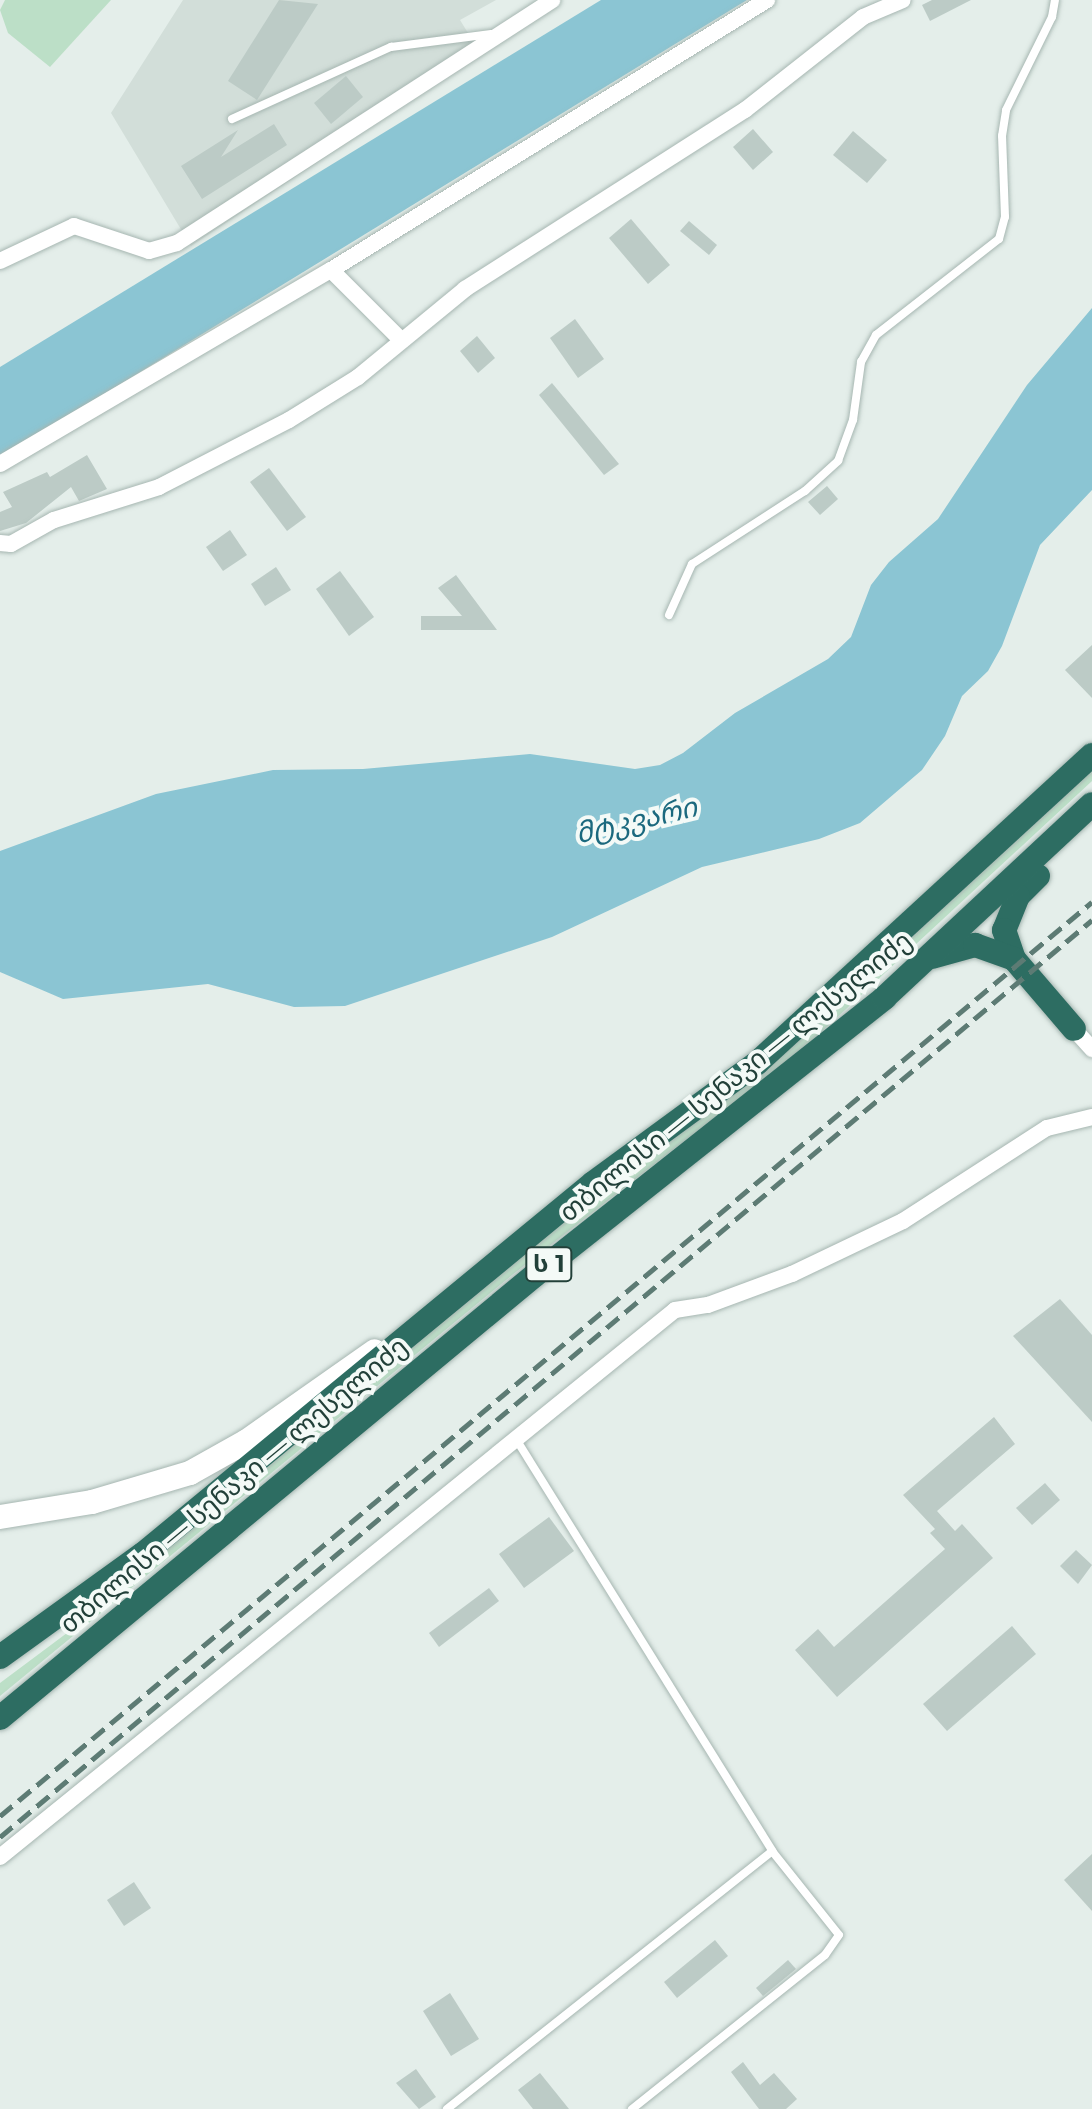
<!DOCTYPE html>
<meta charset="utf-8">
<style>
body{margin:0}
#map{position:relative;width:1092px;height:2109px;overflow:hidden;background:#e4eeea;font-family:Montserrat,"Noto Sans Georgian",sans-serif}
div>[style]{position:absolute}
.built>*{inset:0;background:#d2ded9}
.green>*{inset:0;background:#bcdfc7}
.water>*{inset:0;background:#8bc5d3}
.building>*{inset:0;background:#bccbc6}
.roads{filter:drop-shadow(0 0 2px #a6b6b1) drop-shadow(0 0 2px #a6b6b1)}
.lane>*{height:8px;margin:-4px;padding:0 4px;transform-origin:4px;border-radius:4px;background:#fff}
.street>*{height:16px;margin:-8px;padding:0 8px;transform-origin:8px;border-radius:8px;background:#fff}
.secondary>*{height:24px;margin:-12px;padding:0 12px;transform-origin:12px;border-radius:12px;background:#fff}
.highway>*{height:24px;margin:-12px;padding:0 12px;transform-origin:12px;border-radius:12px;background:#2d6d62}
.rail>*{height:5px;margin-top:-2.5px;transform-origin:0;background:repeating-linear-gradient(90deg,#5d7b74 0 16px,transparent 0 24px)}
span{translate:-50% -50%;white-space:nowrap;text-align:center;line-height:1.15;-webkit-text-stroke:8px #f4faf7;paint-order:stroke}
.shield-label span{padding:2px 6px;background:#f4faf7;border:2px solid;border-radius:6px;-webkit-text-stroke-width:0}
.shield-label{font-size:24px;color:#224039;font-weight:700}
.street-label{font-size:26px;color:#224039}
.water-label{font-size:28px;color:#1b697e;font-style:italic}
</style>
<div id="map">
<div class="built">
<div style="clip-path:polygon(183px 0,496px 0,460px 20px,481px 54px,191px 246px,111px 113px)"></div>
</div>
<div class="green">
<div style="clip-path:polygon(5px 0,111px 0,50px 67px,8px 33px,0 10px)"></div>
<div style="clip-path:polygon(1092px 766px,1092px 781px,804px 1048px,512px 1275px,0 1696px,0 1683px,83px 1621px)"></div>
</div>
<div class="water">
<div style="clip-path:polygon(601px 0,747px 0,0 458px,0 367px)"></div>
<div style="clip-path:polygon(1092px 308px,1092px 490px,1040px 545px,1002px 646px,988px 671px,962px 696px,945px 736px,922px 770px,860px 823px,819px 839px,702px 867px,552px 937px,345px 1006px,294px 1007px,208px 984px,63px 999px,0 972px,0 851px,156px 794px,273px 770px,363px 769px,530px 754px,635px 769px,660px 765px,683px 753px,735px 713px,828px 659px,851px 637px,871px 585px,889px 562px,938px 519px,1027px 385px)"></div>
</div>
<div class="building">
<div style="clip-path:polygon(279px 0,318px 4px,257px 100px,228px 81px)"></div>
<div style="clip-path:polygon(932px 0,971px 0,930px 21px,922px 5px)"></div>
<div style="clip-path:polygon(346px 76px,363px 97px,331px 124px,314px 103px)"></div>
<div style="clip-path:polygon(274px 124px,287px 145px,202px 199px,181px 166px,238px 130px,221px 157px)"></div>
<div style="clip-path:polygon(753px 129px,773px 152px,753px 170px,733px 147px)"></div>
<div style="clip-path:polygon(853px 131px,887px 160px,867px 183px,833px 155px)"></div>
<div style="clip-path:polygon(631px 219px,670px 265px,648px 284px,609px 238px)"></div>
<div style="clip-path:polygon(689px 221px,717px 245px,709px 255px,680px 231px)"></div>
<div style="clip-path:polygon(575px 319px,604px 359px,578px 378px,550px 338px)"></div>
<div style="clip-path:polygon(477px 336px,495px 358px,478px 373px,460px 351px)"></div>
<div style="clip-path:polygon(552px 383px,619px 464px,604px 475px,539px 395px)"></div>
<div style="clip-path:polygon(87px 455px,107px 489px,79px 501px,71px 487px,26px 523px,0 531px,0 512px,12px 507px,3px 492px,47px 472px,50px 477px)"></div>
<div style="clip-path:polygon(269px 468px,306px 517px,287px 531px,250px 482px)"></div>
<div style="clip-path:polygon(827px 486px,838px 499px,820px 515px,808px 502px)"></div>
<div style="clip-path:polygon(230px 530px,247px 555px,223px 571px,206px 547px)"></div>
<div style="clip-path:polygon(276px 567px,291px 590px,265px 606px,251px 584px)"></div>
<div style="clip-path:polygon(340px 571px,374px 617px,349px 636px,316px 589px)"></div>
<div style="clip-path:polygon(456px 575px,497px 630px,421px 630px,421px 616px,462px 616px,438px 588px)"></div>
<div style="clip-path:polygon(1092px 645px,1092px 698px,1065px 670px)"></div>
<div style="clip-path:polygon(1060px 1299px,1092px 1335px,1092px 1422px,1013px 1336px)"></div>
<div style="clip-path:polygon(994px 1417px,1015px 1444px,937px 1511px,955px 1531px,962px 1524px,993px 1558px,837px 1697px,795px 1650px,818px 1629px,834px 1647px,945px 1549px,930px 1533px,935px 1529px,903px 1495px)"></div>
<div style="clip-path:polygon(1045px 1483px,1060px 1500px,1032px 1525px,1016px 1508px)"></div>
<div style="clip-path:polygon(549px 1517px,574px 1551px,524px 1588px,499px 1554px)"></div>
<div style="clip-path:polygon(1076px 1550px,1092px 1565px,1078px 1584px,1060px 1566px)"></div>
<div style="clip-path:polygon(489px 1588px,499px 1601px,439px 1647px,429px 1633px)"></div>
<div style="clip-path:polygon(1012px 1626px,1036px 1654px,947px 1731px,923px 1704px)"></div>
<div style="clip-path:polygon(1092px 1854px,1092px 1911px,1064px 1880px)"></div>
<div style="clip-path:polygon(134px 1882px,151px 1908px,124px 1926px,107px 1900px)"></div>
<div style="clip-path:polygon(715px 1940px,728px 1956px,677px 1998px,664px 1982px)"></div>
<div style="clip-path:polygon(788px 1960px,796px 1969px,763px 1996px,756px 1988px)"></div>
<div style="clip-path:polygon(450px 1993px,479px 2039px,451px 2056px,423px 2011px)"></div>
<div style="clip-path:polygon(743px 2062px,760px 2085px,774px 2073px,797px 2099px,786px 2109px,759px 2109px,731px 2072px)"></div>
<div style="clip-path:polygon(416px 2069px,436px 2097px,419px 2109px,396px 2083px)"></div>
<div style="clip-path:polygon(540px 2073px,569px 2109px,533px 2109px,518px 2090px)"></div>
</div>
<div class="roads">
<div class="lane">
<div style="left:232px;top:119px;width:175px;rotate:-24.4deg"></div>
<div style="left:391px;top:47px;width:101px;rotate:-7.4deg"></div>
<div style="left:669px;top:615px;width:56px;rotate:-65.7deg"></div>
<div style="left:692px;top:564px;width:135px;rotate:-32.9deg"></div>
<div style="left:805px;top:491px;width:45px;rotate:-42.3deg"></div>
<div style="left:838px;top:461px;width:44px;rotate:-69.9deg"></div>
<div style="left:853px;top:420px;width:59px;rotate:-82.1deg"></div>
<div style="left:861px;top:362px;width:31px;rotate:-61deg"></div>
<div style="left:876px;top:335px;width:156px;rotate:-38deg"></div>
<div style="left:999px;top:239px;width:23px;rotate:-75deg"></div>
<div style="left:1005px;top:217px;width:81px;rotate:-92.1deg"></div>
<div style="left:1002px;top:136px;width:26px;rotate:-81deg"></div>
<div style="left:1006px;top:110px;width:104px;rotate:-63.7deg"></div>
<div style="left:1052px;top:17px;width:17px;rotate:-80deg"></div>
<div style="left:516px;top:1439px;width:485px;rotate:58.1deg"></div>
<div style="left:772px;top:1851px;width:107px;rotate:51.4deg"></div>
<div style="left:839px;top:1935px;width:24px;rotate:125deg"></div>
<div style="left:825px;top:1955px;width:247px;rotate:141.4deg"></div>
<div style="left:447px;top:2109px;width:415px;rotate:-38.4deg"></div>
</div>
<div class="street">
<div style="left:0;top:261px;width:82px;rotate:-25.3deg"></div>
<div style="left:74px;top:226px;width:79px;rotate:18.4deg"></div>
<div style="left:149px;top:251px;width:29px;rotate:-16deg"></div>
<div style="left:177px;top:243px;width:447px;rotate:-32.9deg"></div>
<div style="left:331px;top:270px;width:100px;rotate:45deg"></div>
<div style="left:0;top:464px;width:384px;rotate:-30.4deg"></div>
<div style="left:331px;top:270px;width:513px;rotate:-31.77deg"></div>
<div style="left:0;top:543px;width:11px;rotate:5deg"></div>
<div style="left:11px;top:544px;width:49px;rotate:-29.2deg"></div>
<div style="left:54px;top:520px;width:110px;rotate:-17.4deg"></div>
<div style="left:159px;top:487px;width:146px;rotate:-27.3deg"></div>
<div style="left:289px;top:420px;width:81px;rotate:-31.9deg"></div>
<div style="left:358px;top:377px;width:139px;rotate:-39.4deg"></div>
<div style="left:465px;top:289px;width:332px;rotate:-32.6deg"></div>
<div style="left:745px;top:110px;width:150px;rotate:-38.2deg"></div>
<div style="left:863px;top:17px;width:43px;rotate:-23deg"></div>
<div style="left:1074px;top:1029px;width:27px;rotate:48deg"></div>
<div style="left:0;top:1857px;width:869px;rotate:-39.02deg"></div>
<div style="left:675px;top:1310px;width:33px;rotate:-9deg"></div>
<div style="left:708px;top:1305px;width:90px;rotate:-20.3deg"></div>
<div style="left:792px;top:1274px;width:123px;rotate:-25.5deg"></div>
<div style="left:903px;top:1221px;width:171px;rotate:-32.9deg"></div>
<div style="left:1047px;top:1128px;width:46px;rotate:-13.7deg"></div>
</div>
<div class="secondary">
<div style="left:0;top:1517px;width:93px;rotate:-9.3deg"></div>
<div style="left:92px;top:1502px;width:102px;rotate:-16.5deg"></div>
<div style="left:190px;top:1473px;width:65px;rotate:-29.3deg"></div>
<div style="left:247px;top:1441px;width:156px;rotate:-35.1deg"></div>
</div>
<div class="highway">
<div style="left:1038px;top:876px;width:28px;rotate:135deg"></div>
<div style="left:1018px;top:896px;width:37px;rotate:112deg"></div>
<div style="left:1004px;top:930px;width:31px;rotate:71deg"></div>
<div style="left:1014px;top:959px;width:92px;rotate:49.4deg"></div>
<div style="left:932px;top:957px;width:45px;rotate:-15.6deg"></div>
<div style="left:975px;top:945px;width:41px;rotate:19.7deg"></div>
<div style="left:0;top:1657px;width:176px;rotate:-35.8deg"></div>
<div style="left:143px;top:1554px;width:583px;rotate:-39.5deg"></div>
<div style="left:593px;top:1183px;width:203px;rotate:-36.2deg"></div>
<div style="left:757px;top:1063px;width:455px;rotate:-42.6deg"></div>
<div style="left:0;top:1718px;width:695px;rotate:-39.63deg"></div>
<div style="left:535px;top:1275px;width:446px;rotate:-38.4deg"></div>
<div style="left:884px;top:998px;width:284px;rotate:-43deg"></div>
</div>
</div>
<div class="rail">
<div style="left:0;top:1816px;width:1424px;rotate:-39.93deg"></div>
<div style="left:0;top:1837px;width:1426px;rotate:-40.02deg"></div>
</div>
<div class="shield-label">
<span style="left:549px;top:1264px">ს 1</span>
</div>
<div class="street-label">
<span style="left:736px;top:1077px;rotate:-39deg">თბილისი — სენაკი — ლესელიძე</span>
<span style="left:234px;top:1486px;rotate:-40deg">თბილისი — სენაკი — ლესელიძე</span>
</div>
<div class="water-label">
<span style="left:636px;top:820px;rotate:-13deg">მტკვარი</span>
</div>
</div>
